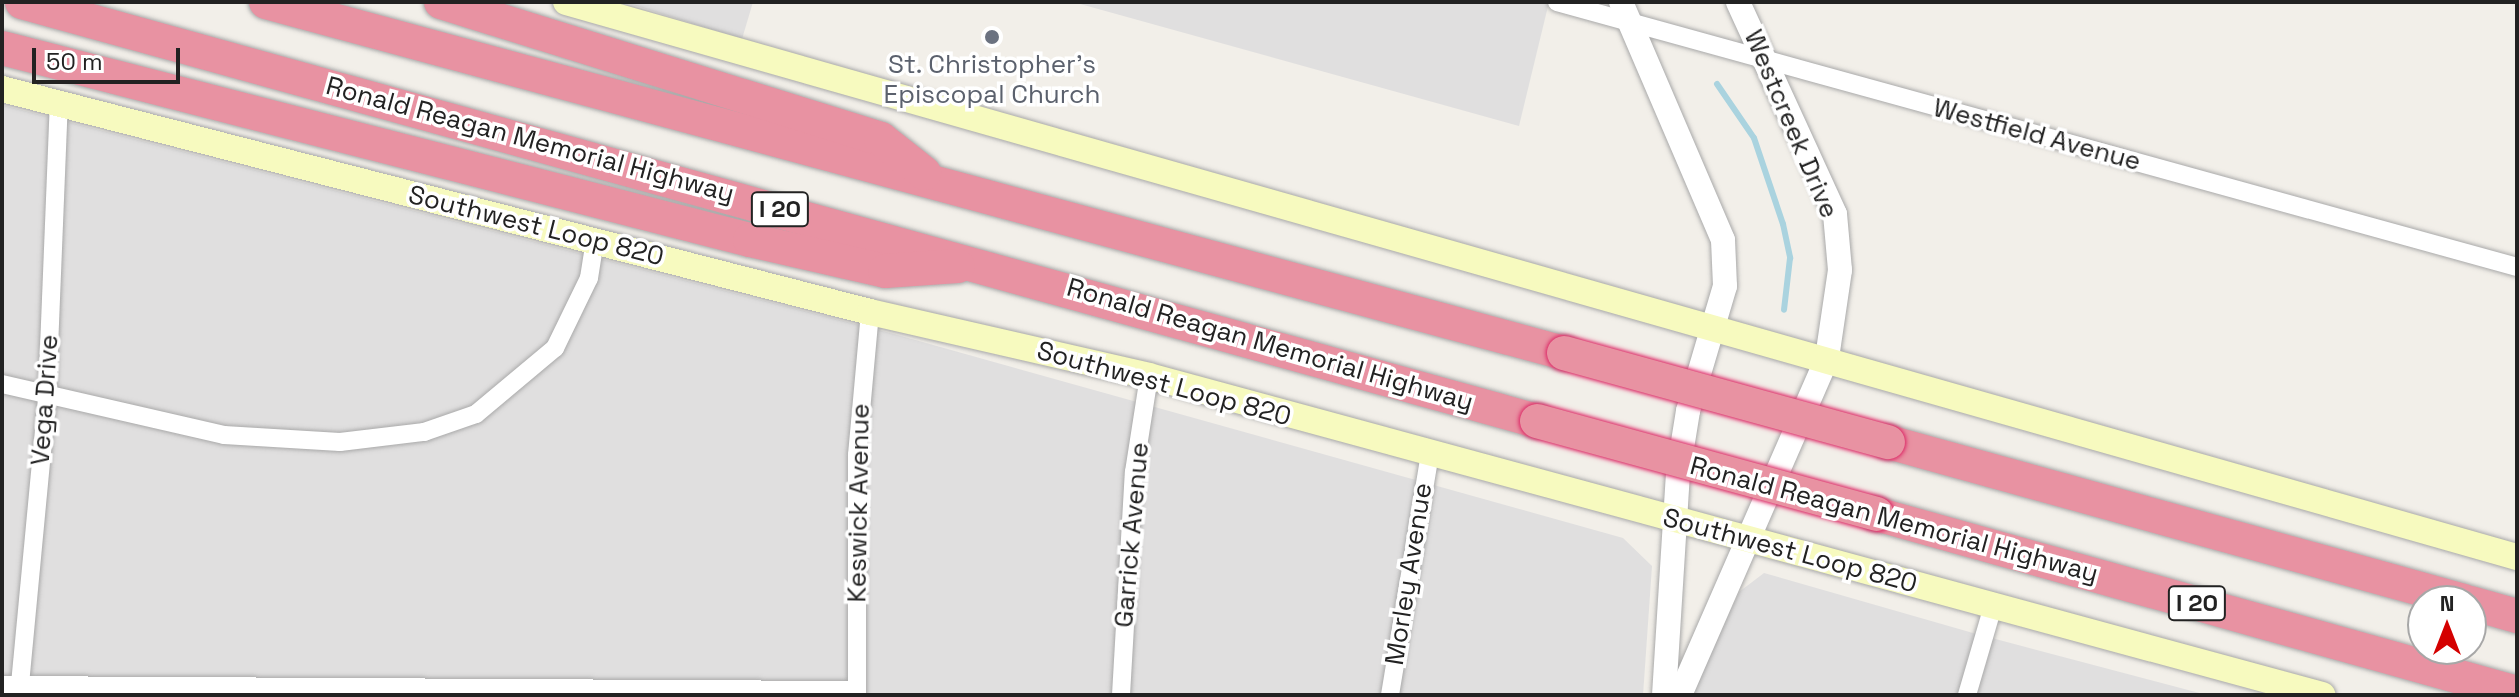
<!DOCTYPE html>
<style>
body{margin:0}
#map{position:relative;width:2519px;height:697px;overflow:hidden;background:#f2efe9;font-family:"Space Grotesk",sans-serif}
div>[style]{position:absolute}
.residential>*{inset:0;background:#e0dfdf}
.stream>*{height:6px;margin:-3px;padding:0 3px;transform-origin:3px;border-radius:3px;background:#aad3df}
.roads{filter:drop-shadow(0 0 2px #a9a9a9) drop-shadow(0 0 2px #a9a9a9)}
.minor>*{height:18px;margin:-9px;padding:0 9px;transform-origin:9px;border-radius:9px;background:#fff}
.tertiary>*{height:24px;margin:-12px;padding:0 12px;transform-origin:12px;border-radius:12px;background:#fff}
.secondary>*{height:26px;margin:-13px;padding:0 13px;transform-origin:13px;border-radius:13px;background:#f7fabf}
.motorway>*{height:34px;margin:-17px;padding:0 17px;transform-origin:17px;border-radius:17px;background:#e892a2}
.bridges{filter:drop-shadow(0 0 2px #dc2a67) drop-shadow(0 0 2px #dc2a67)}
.motorway-bridge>*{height:34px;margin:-17px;padding:0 17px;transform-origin:17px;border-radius:17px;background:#e892a2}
.dots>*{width:22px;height:22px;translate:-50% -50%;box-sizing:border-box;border:4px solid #fff;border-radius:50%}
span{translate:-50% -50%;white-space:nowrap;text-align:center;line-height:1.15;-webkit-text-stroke:7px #fff;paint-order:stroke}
.shield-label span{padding:2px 6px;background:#fff;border:2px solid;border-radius:6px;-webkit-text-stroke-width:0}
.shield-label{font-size:24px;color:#222;font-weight:700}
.worship-label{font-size:26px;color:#5b616d}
.street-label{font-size:26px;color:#222}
.frame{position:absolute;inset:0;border:4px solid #222;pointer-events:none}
.north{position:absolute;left:2407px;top:585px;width:80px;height:80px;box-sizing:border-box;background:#fff;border:2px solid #a7a7a7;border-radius:50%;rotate:0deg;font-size:22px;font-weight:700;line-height:32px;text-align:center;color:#222}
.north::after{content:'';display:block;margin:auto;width:28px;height:36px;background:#d40000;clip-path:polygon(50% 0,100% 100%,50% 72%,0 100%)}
.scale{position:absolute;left:32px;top:48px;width:148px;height:36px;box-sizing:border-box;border:4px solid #222;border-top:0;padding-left:10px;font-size:24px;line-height:28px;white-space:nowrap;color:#222;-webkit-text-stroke:6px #fff;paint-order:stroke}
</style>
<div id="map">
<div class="residential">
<div style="clip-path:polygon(624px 2px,753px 2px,742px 39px)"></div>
<div style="clip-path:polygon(1073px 2px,1549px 2px,1519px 126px)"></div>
<div style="clip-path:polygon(2px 105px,894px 334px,1623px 538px,1652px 566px,1643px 695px,2px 695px)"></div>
<div style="clip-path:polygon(1764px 573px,1973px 633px,2207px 695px,1692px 695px,1739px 592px)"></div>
</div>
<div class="stream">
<div style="left:1717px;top:84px;width:65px;rotate:55.6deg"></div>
<div style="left:1754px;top:138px;width:91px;rotate:71.4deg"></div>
<div style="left:1783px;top:224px;width:35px;rotate:78deg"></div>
<div style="left:1790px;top:258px;width:52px;rotate:96.6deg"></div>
</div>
<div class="roads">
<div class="minor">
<div style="left:1557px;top:2px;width:996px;rotate:15.43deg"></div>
<div style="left:2px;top:384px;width:228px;rotate:12.9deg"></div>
<div style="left:224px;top:435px;width:116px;rotate:3.5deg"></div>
<div style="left:340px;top:442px;width:85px;rotate:-6.8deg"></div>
<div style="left:424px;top:432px;width:55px;rotate:-19.1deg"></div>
<div style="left:476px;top:414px;width:103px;rotate:-39.9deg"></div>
<div style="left:555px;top:348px;width:78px;rotate:-64.1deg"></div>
<div style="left:589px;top:278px;width:37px;rotate:-81deg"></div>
<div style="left:2px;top:685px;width:855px;rotate:0.34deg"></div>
<div style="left:19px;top:695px;width:298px;rotate:-84.6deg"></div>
<div style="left:47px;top:398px;width:293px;rotate:-87.7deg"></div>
<div style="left:857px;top:695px;width:240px;rotate:-90deg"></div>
<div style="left:857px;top:455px;width:144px;rotate:-84.8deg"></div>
<div style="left:1121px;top:695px;width:223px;rotate:-86.7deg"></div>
<div style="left:1134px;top:472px;width:97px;rotate:-81.1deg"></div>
<div style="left:1390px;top:695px;width:244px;rotate:-80.6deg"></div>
<div style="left:1967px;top:695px;width:93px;rotate:-73.7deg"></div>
</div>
<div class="tertiary">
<div style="left:1621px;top:2px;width:259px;rotate:66.8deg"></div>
<div style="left:1723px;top:240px;width:46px;rotate:87.5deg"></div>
<div style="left:1725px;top:286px;width:130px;rotate:106.5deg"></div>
<div style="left:1688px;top:411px;width:63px;rotate:99.2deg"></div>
<div style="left:1678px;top:473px;width:222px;rotate:93.6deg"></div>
<div style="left:1680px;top:695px;width:368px;rotate:-66.4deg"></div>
<div style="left:1827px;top:358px;width:89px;rotate:-81.6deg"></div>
<div style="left:1840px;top:270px;width:56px;rotate:-95.1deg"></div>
<div style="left:1835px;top:214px;width:233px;rotate:-114.6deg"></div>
</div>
<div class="secondary">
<div style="left:566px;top:2px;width:2028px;rotate:15.88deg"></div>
<div style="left:2px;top:89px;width:896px;rotate:14.41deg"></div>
<div style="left:870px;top:312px;width:286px;rotate:12.9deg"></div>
<div style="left:1149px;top:376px;width:1216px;rotate:15.21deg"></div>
</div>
<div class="motorway">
<div style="left:22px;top:2px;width:1572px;rotate:15.46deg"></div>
<div style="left:266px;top:2px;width:1345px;rotate:15.13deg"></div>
<div style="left:441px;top:2px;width:461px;rotate:17.3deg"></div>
<div style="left:881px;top:139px;width:55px;rotate:38.3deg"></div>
<div style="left:2px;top:48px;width:772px;rotate:14.4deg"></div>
<div style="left:750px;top:240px;width:139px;rotate:12.9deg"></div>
<div style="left:885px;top:271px;width:73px;rotate:-3.9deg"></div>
<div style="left:1888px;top:442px;width:598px;rotate:15.43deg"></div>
<div style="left:1876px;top:514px;width:666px;rotate:15.6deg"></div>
<div style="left:2471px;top:603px;width:48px;rotate:15.8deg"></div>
</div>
</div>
<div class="bridges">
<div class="motorway-bridge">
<div style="left:1564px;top:353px;width:336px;rotate:15.4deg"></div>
<div style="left:1537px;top:421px;width:352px;rotate:15.3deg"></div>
</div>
</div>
<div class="dots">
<div style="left:992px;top:37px;background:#6b7280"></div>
</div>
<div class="shield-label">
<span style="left:780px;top:209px">I 20</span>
<span style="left:2197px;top:603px">I 20</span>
</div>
<div class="worship-label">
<span style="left:992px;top:80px">St. Christopher's<br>Episcopal Church</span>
</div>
<div class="street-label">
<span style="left:1791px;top:124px;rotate:67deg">Westcreek Drive</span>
<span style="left:2037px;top:135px;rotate:15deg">Westfield Avenue</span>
<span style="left:530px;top:140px;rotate:15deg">Ronald Reagan Memorial Highway</span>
<span style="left:536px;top:226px;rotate:14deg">Southwest Loop 820</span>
<span style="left:1270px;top:345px;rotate:16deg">Ronald Reagan Memorial Highway</span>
<span style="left:1164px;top:384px;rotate:15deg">Southwest Loop 820</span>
<span style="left:45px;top:400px;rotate:-86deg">Vega Drive</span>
<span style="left:859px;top:503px;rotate:-89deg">Keswick Avenue</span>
<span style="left:1894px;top:520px;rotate:15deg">Ronald Reagan Memorial Highway</span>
<span style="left:1132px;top:535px;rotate:-85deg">Garrick Avenue</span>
<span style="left:1790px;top:551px;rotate:15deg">Southwest Loop 820</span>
<span style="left:1409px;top:574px;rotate:-81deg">Morley Avenue</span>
</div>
<div class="frame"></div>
<div class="north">N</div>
<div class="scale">50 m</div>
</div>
